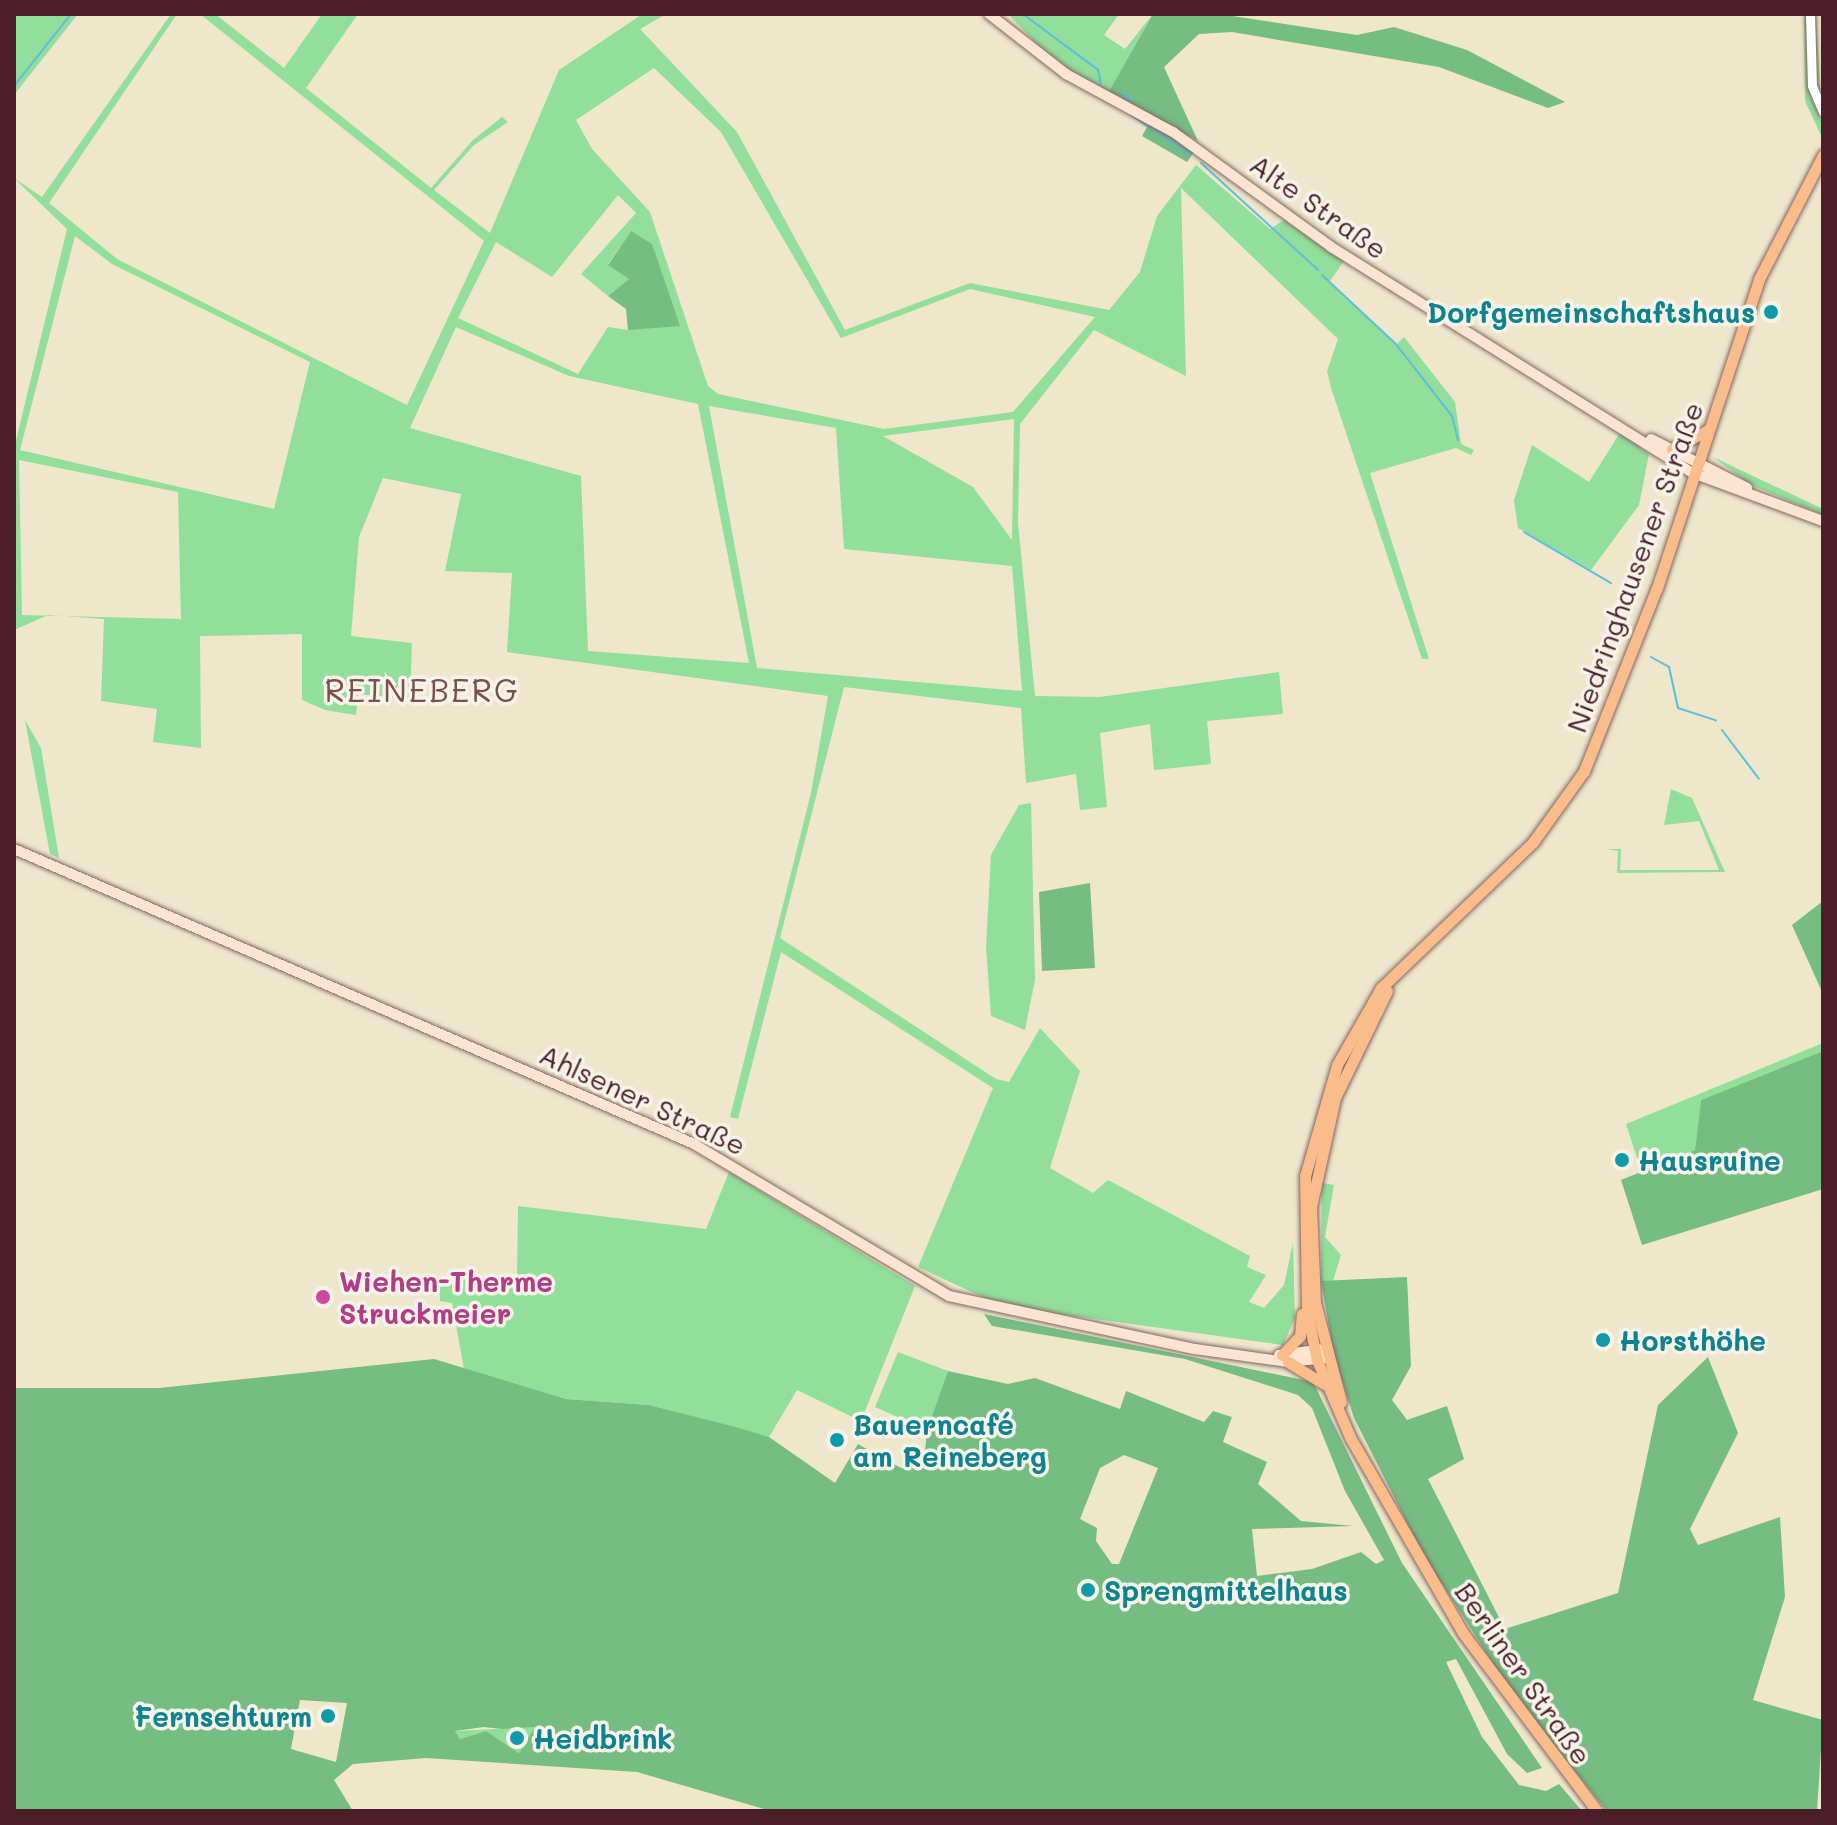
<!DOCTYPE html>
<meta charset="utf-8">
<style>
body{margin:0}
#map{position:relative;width:1837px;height:1825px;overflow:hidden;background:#eee7cb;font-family:Mali,sans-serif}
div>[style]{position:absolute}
.green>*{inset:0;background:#92de9b}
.forest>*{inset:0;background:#75bd83}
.stream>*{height:2px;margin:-1px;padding:0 1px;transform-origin:1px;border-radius:1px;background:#5cbfdb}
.roads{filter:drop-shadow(0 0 2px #836563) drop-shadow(0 0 2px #836563)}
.tertiary>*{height:9px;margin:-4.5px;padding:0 4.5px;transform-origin:4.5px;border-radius:4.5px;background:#fff}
.secondary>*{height:10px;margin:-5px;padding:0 5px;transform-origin:5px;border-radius:5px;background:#fde4d0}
.primary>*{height:11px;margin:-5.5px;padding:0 5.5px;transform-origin:5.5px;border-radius:5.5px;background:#f9bc8a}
.dots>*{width:22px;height:22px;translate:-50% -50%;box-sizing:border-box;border:4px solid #f7f3e8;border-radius:50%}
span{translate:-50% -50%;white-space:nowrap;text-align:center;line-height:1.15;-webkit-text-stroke:7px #f7f3e8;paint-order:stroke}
.street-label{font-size:28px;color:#4a1f2b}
.culture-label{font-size:28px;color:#0d838f;font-weight:700}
.right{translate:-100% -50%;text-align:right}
.left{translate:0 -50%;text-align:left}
.hotel-label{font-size:28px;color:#b23c85;font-weight:700}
.quarter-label{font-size:32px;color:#79504a;letter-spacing:2px}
.frame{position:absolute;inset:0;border:16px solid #4a1f2b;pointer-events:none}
</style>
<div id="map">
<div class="green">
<div style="clip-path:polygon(14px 14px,78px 14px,14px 95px)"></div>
<div style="clip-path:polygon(evenodd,171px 14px,177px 14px,49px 203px,117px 259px,407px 405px,484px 241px,200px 14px,215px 14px,284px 68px,322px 14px,358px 14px,306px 88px,431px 188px,473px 140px,502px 117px,508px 122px,474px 145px,434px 190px,490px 233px,559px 70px,641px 15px,666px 14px,640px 29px,737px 132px,845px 330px,970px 283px,1109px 310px,1140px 272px,1157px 216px,1196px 165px,1270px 229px,1284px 220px,1344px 261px,1330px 281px,1396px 345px,1404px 337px,1455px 402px,1461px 444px,1474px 450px,1471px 455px,1456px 448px,1370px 473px,1429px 659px,1422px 659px,1331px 388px,1327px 371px,1338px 339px,1181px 188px,1186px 376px,1094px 330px,1020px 424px,1018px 523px,1035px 696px,1100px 697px,1279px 672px,1283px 714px,1207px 721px,1211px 764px,1154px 770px,1150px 724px,1100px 733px,1107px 807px,1080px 810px,1076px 774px,1026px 783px,1021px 708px,844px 687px,780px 938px,996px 1079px,1009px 1082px,1040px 1028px,1080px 1071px,1050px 1168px,1093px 1193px,1108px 1180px,1250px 1256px,1247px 1267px,1266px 1275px,1249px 1302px,1264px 1308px,1284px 1285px,1293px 1243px,1295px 1318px,1283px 1345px,1002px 1306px,918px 1267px,993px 1088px,781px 952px,738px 1119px,730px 1117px,811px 793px,828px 696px,507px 652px,512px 573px,445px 571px,461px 494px,383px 478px,359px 537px,351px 636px,412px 643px,410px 699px,358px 694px,356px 715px,325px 710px,302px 700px,302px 634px,200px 636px,201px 748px,153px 742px,157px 709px,101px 701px,104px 619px,48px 615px,14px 630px,14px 449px,67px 229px,14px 178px,42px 197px,171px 14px,654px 68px,721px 132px,841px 338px,970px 289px,1095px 317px,1013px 412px,884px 429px,718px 394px,708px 386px,650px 212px,592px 149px,576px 120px,654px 68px,171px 14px,618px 195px,636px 213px,581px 274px,608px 296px,629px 279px,608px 264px,631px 231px,628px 330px,608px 327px,578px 374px,458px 318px,496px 242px,552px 277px,618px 195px,171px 14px,75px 236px,112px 264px,310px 362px,274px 509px,20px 450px,75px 236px,171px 14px,456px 327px,569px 376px,698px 404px,749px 663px,588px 651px,581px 476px,410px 428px,456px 327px,171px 14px,709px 406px,836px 428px,844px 549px,1012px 566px,1022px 691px,757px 668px,709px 406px,171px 14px,1014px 419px,1012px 540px,973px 487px,883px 436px,1014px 419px,171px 14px,19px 460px,178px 492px,181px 619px,22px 615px,19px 460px)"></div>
<div style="clip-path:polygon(1008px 14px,1119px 14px,1104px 35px,1125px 49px,1153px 14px,1105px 98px,1048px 67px,1052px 60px)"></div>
<div style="clip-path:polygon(1804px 14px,1816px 14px,1823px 140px,1805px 101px)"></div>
<div style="clip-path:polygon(1620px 433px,1649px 454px,1639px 505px,1591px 570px,1518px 528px,1514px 500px,1532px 445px,1589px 482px)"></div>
<div style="clip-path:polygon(1713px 457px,1823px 509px,1823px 515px,1751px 485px)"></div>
<div style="clip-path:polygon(25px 720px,41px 748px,59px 858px,50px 854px)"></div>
<div style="clip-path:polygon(1671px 789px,1692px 798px,1725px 872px,1617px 873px,1618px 851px,1607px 849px,1621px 849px,1620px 870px,1719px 870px,1699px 821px,1664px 825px)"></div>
<div style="clip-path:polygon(1031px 803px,1035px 980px,1025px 1030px,991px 1016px,986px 947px,991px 855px,1019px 805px)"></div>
<div style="clip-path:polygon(1823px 1043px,1823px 1051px,1701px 1100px,1695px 1150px,1642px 1173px,1626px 1124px)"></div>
<div style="clip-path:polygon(729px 1172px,915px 1286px,861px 1421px,797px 1390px,769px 1437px,649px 1405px,566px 1399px,464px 1369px,452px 1303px,440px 1301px,439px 1278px,517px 1278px,518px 1206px,706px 1229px)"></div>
<div style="clip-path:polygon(1322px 1183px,1334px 1185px,1325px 1237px,1341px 1255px,1333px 1281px,1321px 1281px)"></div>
<div style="clip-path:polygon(898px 1352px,948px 1371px,927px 1430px,875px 1407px)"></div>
<div style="clip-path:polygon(535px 1727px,519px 1753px,486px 1731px,460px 1739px,455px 1731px)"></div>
</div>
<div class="forest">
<div style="clip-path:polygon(1153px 14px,1219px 14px,1357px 35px,1394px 27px,1467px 50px,1565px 102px,1548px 108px,1439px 67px,1232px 32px,1199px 34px,1164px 67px,1198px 141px,1109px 91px)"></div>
<div style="clip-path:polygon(1150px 122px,1194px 152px,1187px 162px,1142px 136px)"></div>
<div style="clip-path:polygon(631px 231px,652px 244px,680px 326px,628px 330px,626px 309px,608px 296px,629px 279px,608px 265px)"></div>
<div style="clip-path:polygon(1090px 883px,1095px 968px,1042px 971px,1039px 892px)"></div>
<div style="clip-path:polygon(1823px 901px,1823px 994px,1792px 925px)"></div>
<div style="clip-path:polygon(1823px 1051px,1823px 1189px,1642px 1245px,1621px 1180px,1695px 1150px,1701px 1100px)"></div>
<div style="clip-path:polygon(1407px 1277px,1411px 1366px,1392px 1400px,1407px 1420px,1447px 1406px,1464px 1459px,1428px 1479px,1505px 1629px,1618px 1593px,1658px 1405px,1708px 1357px,1738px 1433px,1690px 1529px,1698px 1545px,1780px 1517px,1785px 1597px,1753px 1700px,1823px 1720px,1817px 1811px,1607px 1811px,1512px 1693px,1423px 1554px,1354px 1418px,1334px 1355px,1321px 1281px)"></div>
<div style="clip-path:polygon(evenodd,984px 1314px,1313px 1382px,1402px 1563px,1542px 1768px,1527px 1773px,1507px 1754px,1456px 1659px,1446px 1662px,1482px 1737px,1519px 1785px,1546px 1791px,1559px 1784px,1582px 1811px,771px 1811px,637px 1772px,426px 1758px,353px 1764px,334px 1780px,353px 1811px,14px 1811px,14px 1388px,159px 1388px,434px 1359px,566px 1399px,649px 1405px,739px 1428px,769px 1437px,835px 1483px,858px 1444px,901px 1468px,924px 1463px,927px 1430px,948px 1371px,1008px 1384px,1035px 1378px,1120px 1409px,1126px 1391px,1204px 1422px,1213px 1411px,1232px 1417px,1223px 1442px,1267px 1462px,1258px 1484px,1301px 1521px,1353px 1526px,1252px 1529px,1257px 1576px,1312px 1569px,1361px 1552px,1376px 1564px,1384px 1560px,1345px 1491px,1312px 1408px,1298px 1395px,1185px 1359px,992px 1326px,984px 1314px,1124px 1455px,1158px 1468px,1119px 1564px,1112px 1564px,1096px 1541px,1097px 1528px,1080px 1519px,1100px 1468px,1124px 1455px,984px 1314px,300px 1700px,347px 1703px,336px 1762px,291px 1749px,300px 1700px,984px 1314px,484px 1727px,502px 1729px,535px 1727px,519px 1753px,486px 1731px,460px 1739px,455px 1731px,484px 1727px)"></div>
</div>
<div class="stream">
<div style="left:1023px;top:14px;width:94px;rotate:36.7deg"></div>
<div style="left:1098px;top:70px;width:14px;rotate:78deg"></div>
<div style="left:14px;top:86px;width:92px;rotate:-51.6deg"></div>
<div style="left:1122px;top:93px;width:13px;rotate:29deg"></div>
<div style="left:1131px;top:115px;width:71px;rotate:34.1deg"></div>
<div style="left:1201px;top:163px;width:159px;rotate:42.4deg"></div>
<div style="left:1322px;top:275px;width:100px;rotate:43deg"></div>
<div style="left:1395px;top:343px;width:93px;rotate:52deg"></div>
<div style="left:1452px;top:416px;width:25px;rotate:76deg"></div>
<div style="left:1524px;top:532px;width:101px;rotate:30.4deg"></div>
<div style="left:1651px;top:657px;width:21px;rotate:29deg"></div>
<div style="left:1669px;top:667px;width:42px;rotate:77.6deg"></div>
<div style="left:1678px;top:708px;width:40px;rotate:18deg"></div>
<div style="left:1722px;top:730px;width:61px;rotate:52.9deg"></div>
</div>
<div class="roads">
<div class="tertiary">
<div style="left:1810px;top:14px;width:72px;rotate:88.4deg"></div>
<div style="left:1812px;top:86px;width:28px;rotate:67deg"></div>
</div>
<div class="secondary">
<div style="left:989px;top:14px;width:98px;rotate:37.9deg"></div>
<div style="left:1066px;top:74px;width:122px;rotate:28.5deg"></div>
<div style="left:1173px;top:132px;width:195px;rotate:36deg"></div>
<div style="left:1331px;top:247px;width:427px;rotate:32deg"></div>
<div style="left:1693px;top:473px;width:139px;rotate:20.3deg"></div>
<div style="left:1651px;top:439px;width:108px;rotate:27deg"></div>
<div style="left:14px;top:849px;width:741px;rotate:23.45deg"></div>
<div style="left:694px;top:1144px;width:297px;rotate:30.8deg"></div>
<div style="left:949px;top:1296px;width:252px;rotate:12.2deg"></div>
<div style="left:1195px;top:1349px;width:94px;rotate:8deg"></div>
<div style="left:1288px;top:1362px;width:39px;rotate:-6deg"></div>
<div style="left:1279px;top:1355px;width:46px;rotate:-7.4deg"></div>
</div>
<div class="primary">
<div style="left:1672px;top:449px;width:41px;rotate:-27.8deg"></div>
<div style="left:1282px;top:1355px;width:26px;rotate:-47deg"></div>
<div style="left:1300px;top:1336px;width:22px;rotate:-85deg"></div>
<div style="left:1288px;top:1362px;width:42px;rotate:31.4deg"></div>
<div style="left:1341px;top:1402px;width:103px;rotate:-104.6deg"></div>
<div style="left:1315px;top:1302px;width:95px;rotate:-92.4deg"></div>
<div style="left:1311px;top:1207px;width:112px;rotate:-77.6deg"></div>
<div style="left:1335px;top:1098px;width:119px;rotate:-64.1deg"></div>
<div style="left:1597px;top:1811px;width:223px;rotate:-127deg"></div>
<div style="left:1463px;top:1633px;width:226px;rotate:-120deg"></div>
<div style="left:1350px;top:1437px;width:84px;rotate:-113.2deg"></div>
<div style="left:1317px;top:1360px;width:49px;rotate:-101.8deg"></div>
<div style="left:1307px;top:1312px;width:136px;rotate:-90.8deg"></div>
<div style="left:1305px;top:1176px;width:116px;rotate:-73.9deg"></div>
<div style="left:1337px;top:1065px;width:89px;rotate:-60.3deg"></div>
<div style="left:1381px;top:988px;width:211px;rotate:-43.8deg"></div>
<div style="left:1533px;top:842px;width:87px;rotate:-54.3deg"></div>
<div style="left:1584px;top:771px;width:197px;rotate:-68.3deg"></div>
<div style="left:1657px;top:588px;width:325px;rotate:-71.7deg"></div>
<div style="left:1759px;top:279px;width:140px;rotate:-62.7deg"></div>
</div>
</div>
<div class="dots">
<div style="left:1771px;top:312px;background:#0f9aa8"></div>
<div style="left:1622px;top:1160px;background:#0f9aa8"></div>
<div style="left:323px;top:1297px;background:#d1479c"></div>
<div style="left:1603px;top:1340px;background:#0f9aa8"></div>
<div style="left:837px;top:1440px;background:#0f9aa8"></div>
<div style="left:1088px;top:1590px;background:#0f9aa8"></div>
<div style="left:328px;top:1716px;background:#0f9aa8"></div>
<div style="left:517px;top:1738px;background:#0f9aa8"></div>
</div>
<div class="street-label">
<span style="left:1319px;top:206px;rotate:35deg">Alte Straße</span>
<span style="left:1634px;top:567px;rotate:-70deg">Niedringhausener Straße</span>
<span style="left:643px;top:1099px;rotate:25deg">Ahlsener Straße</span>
<span style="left:1524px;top:1673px;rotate:55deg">Berliner Straße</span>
</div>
<div class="culture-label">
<span class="right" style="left:1755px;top:312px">Dorfgemeinschaftshaus</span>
<span class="left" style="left:1638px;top:1160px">Hausruine</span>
<span class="left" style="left:1619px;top:1340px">Horsthöhe</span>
<span class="left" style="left:853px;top:1440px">Bauerncafé<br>am Reineberg</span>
<span class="left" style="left:1104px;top:1590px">Sprengmittelhaus</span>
<span class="right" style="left:312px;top:1716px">Fernsehturm</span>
<span class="left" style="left:533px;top:1738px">Heidbrink</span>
</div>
<div class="hotel-label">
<span class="left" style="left:339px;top:1297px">Wiehen-Therme<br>Struckmeier</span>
</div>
<div class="quarter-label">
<span style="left:422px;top:689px">REINEBERG</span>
</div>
<div class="frame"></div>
</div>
